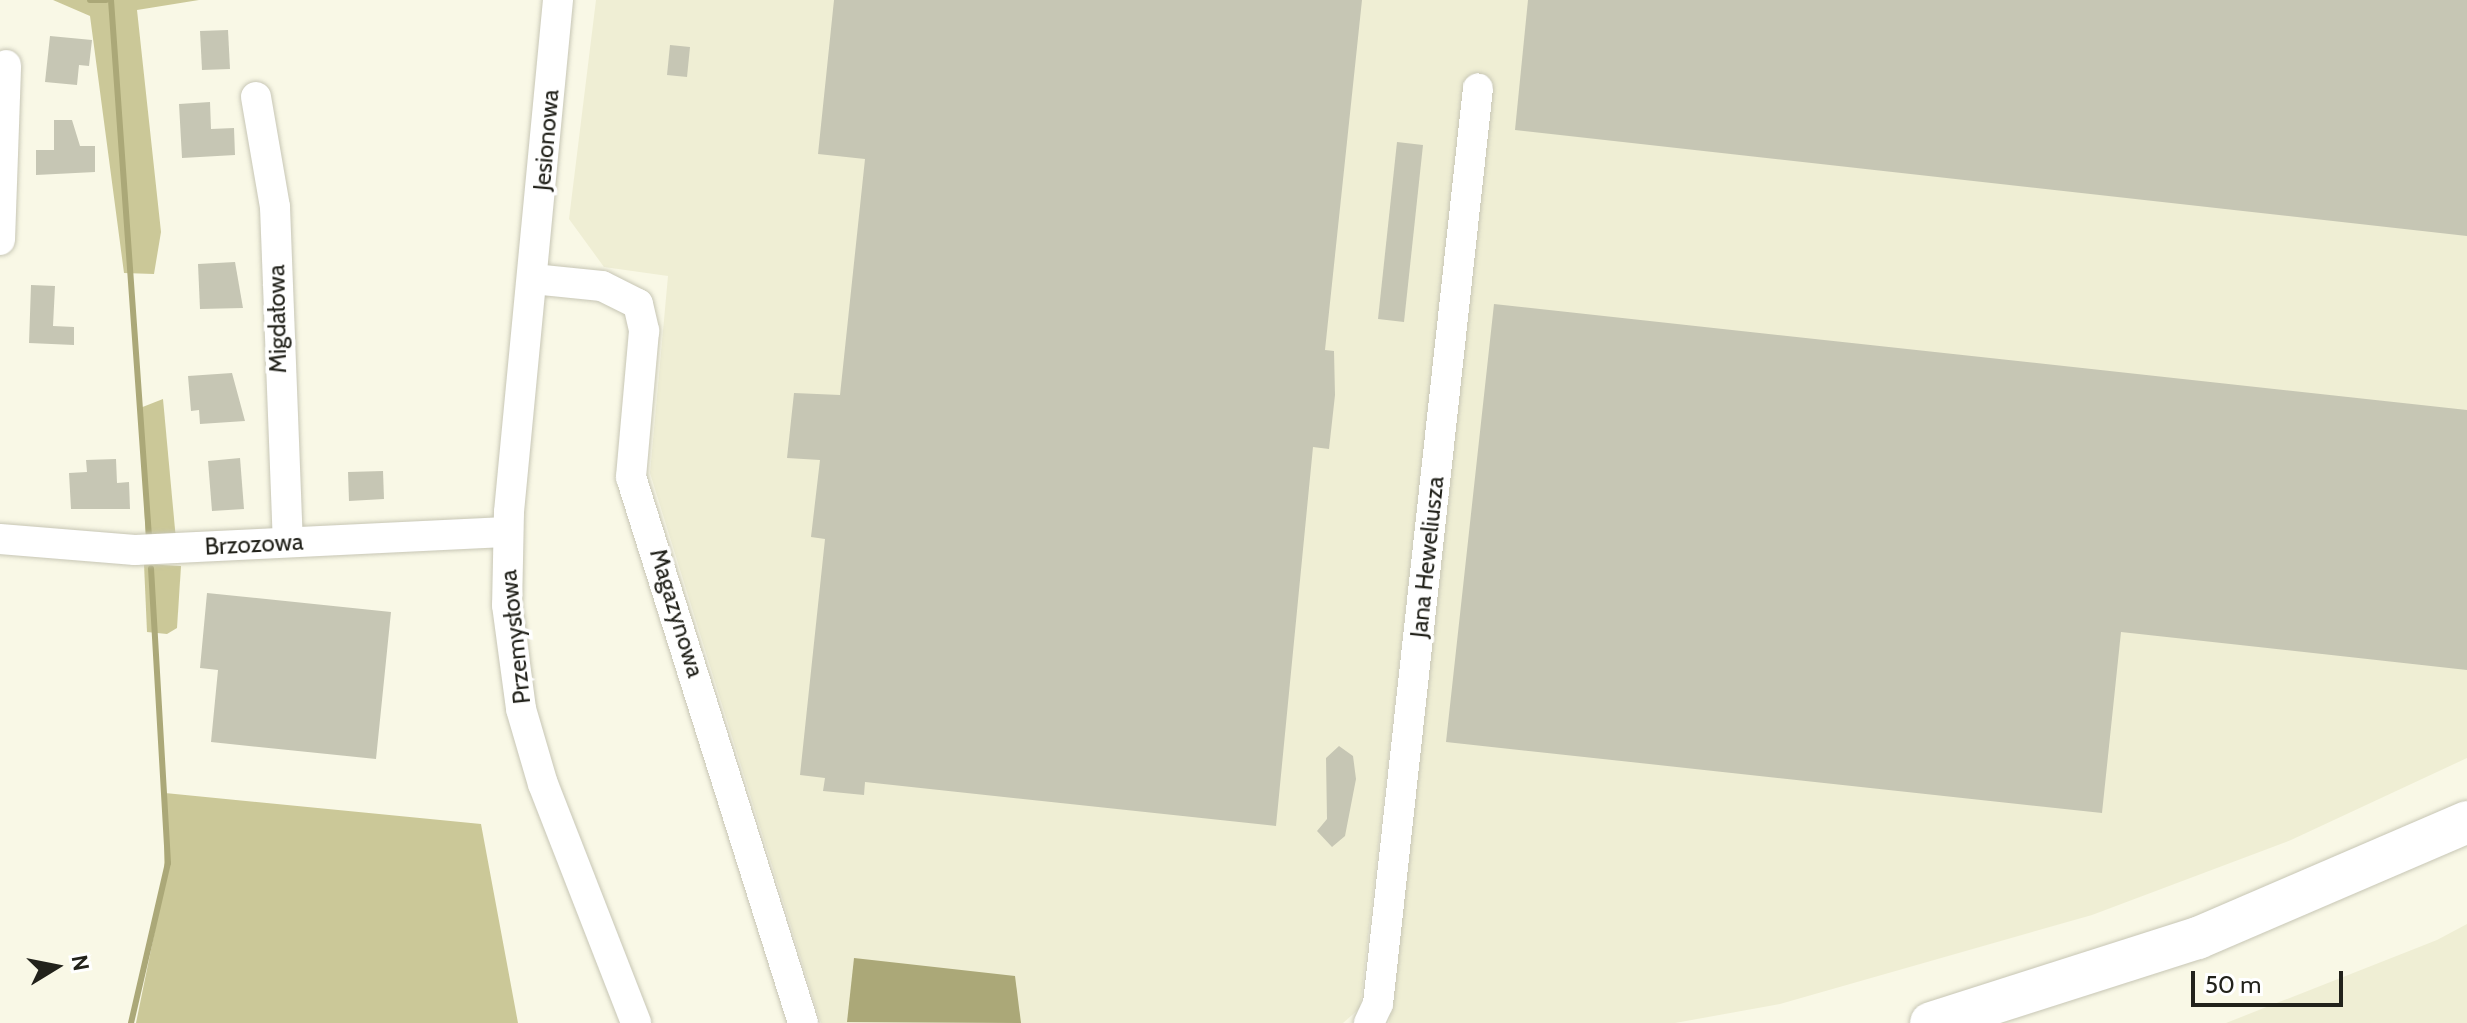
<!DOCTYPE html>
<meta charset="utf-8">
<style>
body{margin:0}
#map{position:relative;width:2467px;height:1023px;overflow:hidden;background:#f9f8e6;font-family:Cabin,sans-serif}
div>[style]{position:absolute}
.built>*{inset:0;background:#efeed4}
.green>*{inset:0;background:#cbc898}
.water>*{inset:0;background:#aba878}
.stream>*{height:6px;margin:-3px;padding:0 3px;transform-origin:3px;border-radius:3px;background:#aba878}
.building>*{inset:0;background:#c6c6b4}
.roads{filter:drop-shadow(0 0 2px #c7c6b5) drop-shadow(0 0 2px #c7c6b5)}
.minor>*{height:30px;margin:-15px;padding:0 15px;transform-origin:15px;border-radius:15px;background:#fff}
.highway>*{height:42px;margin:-21px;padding:0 21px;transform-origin:21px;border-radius:21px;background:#fff}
span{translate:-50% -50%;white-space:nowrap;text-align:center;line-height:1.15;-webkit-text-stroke:7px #fff;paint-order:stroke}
.street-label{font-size:24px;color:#22221b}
.north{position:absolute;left:16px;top:927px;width:80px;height:80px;-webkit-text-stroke:6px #fff;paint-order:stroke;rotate:80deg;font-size:22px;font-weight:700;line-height:32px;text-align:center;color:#22221b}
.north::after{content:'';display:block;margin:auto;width:28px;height:36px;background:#22221b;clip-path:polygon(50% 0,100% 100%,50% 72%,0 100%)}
.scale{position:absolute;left:2191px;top:971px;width:152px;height:36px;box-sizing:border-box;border:4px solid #22221b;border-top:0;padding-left:10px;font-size:24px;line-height:28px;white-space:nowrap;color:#22221b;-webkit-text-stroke:6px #fff;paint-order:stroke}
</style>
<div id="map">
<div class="built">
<div style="clip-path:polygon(596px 0,2467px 0,2467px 758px,2291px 840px,2092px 915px,1780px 1004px,1675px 1023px,1389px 1023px,1488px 90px,1464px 89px,1360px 1008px,1343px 1023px,821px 1023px,650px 473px,668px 276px,604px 267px,569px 219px)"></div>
<div style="clip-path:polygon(2467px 924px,2467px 1023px,2226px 1023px,2437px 940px)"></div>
</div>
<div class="green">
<div style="clip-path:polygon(53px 0,199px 0,137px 10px,161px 232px,154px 274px,124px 273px,90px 16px)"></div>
<div style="clip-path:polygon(163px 399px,176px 540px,146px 543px,140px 408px)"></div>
<div style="clip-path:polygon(144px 564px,181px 566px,177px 628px,167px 634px,147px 632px)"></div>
<div style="clip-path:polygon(165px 793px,481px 824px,518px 1023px,136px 1023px,164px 886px)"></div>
</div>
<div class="water">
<div style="clip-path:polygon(854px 958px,1015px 976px,1021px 1023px,847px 1022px)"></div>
</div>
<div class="stream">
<div style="left:90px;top:0;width:16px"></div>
<div style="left:111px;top:0;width:538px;rotate:85.95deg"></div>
<div style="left:131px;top:1023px;width:164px;rotate:-77deg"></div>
<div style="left:168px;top:863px;width:295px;rotate:-93.3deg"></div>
</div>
<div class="building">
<div style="clip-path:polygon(834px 0,1362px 0,1325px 350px,1334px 351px,1335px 395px,1329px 449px,1313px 447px,1276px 826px,865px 782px,864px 795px,823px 791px,825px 778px,800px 775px,825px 539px,811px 537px,820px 460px,787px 458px,794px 393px,840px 395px,865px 159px,818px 154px)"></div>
<div style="clip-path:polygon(1528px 0,2467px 0,2467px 236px,1515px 130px)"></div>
<div style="clip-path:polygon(228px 30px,230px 69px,202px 70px,200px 31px)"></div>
<div style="clip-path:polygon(50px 36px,92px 40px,89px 66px,79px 65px,77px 85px,45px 82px)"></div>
<div style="clip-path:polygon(670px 45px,690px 47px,687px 77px,667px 75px)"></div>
<div style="clip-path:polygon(210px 102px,211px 129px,234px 128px,235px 155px,182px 158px,179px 104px)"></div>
<div style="clip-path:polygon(54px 120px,72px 120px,80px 146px,95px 146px,95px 172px,36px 175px,36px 150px,54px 150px)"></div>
<div style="clip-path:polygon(1397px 142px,1423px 145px,1404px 322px,1378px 319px)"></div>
<div style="clip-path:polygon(235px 262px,243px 308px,200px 309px,198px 264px)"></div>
<div style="clip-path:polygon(31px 285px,55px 286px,53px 326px,74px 327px,74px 345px,29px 343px)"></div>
<div style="clip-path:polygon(1494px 304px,2467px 410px,2467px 670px,2121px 632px,2102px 813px,1446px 742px)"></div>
<div style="clip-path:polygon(232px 373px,245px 421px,200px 424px,199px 410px,191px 411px,188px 376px)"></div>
<div style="clip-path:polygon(240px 458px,244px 509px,212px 511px,208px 461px)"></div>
<div style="clip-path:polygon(116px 459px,117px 483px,129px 482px,130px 509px,71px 509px,69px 473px,87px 472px,86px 460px)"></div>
<div style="clip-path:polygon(383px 471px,384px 499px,349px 501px,348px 472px)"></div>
<div style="clip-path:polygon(207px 593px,391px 612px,376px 759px,211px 742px,218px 670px,200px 668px)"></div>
<div style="clip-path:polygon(1339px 746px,1353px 756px,1356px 779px,1345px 836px,1332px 847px,1317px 831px,1327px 819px,1326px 758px)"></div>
</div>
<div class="roads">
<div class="minor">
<div style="left:558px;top:0;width:514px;rotate:95.47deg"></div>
<div style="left:509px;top:512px;width:93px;rotate:91.2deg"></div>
<div style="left:507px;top:605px;width:105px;rotate:82.3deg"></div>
<div style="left:521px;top:709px;width:78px;rotate:73.7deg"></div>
<div style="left:543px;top:784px;width:256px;rotate:68.7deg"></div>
<div style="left:256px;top:97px;width:112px;rotate:80.2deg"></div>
<div style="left:275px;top:207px;width:335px;rotate:87.8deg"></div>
<div style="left:0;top:240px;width:175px;rotate:-88deg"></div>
<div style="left:533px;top:279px;width:69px;rotate:5.8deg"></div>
<div style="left:602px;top:286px;width:40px;rotate:26.6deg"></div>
<div style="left:638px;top:304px;width:28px;rotate:77deg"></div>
<div style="left:644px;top:331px;width:147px;rotate:95.1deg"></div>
<div style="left:631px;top:477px;width:572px;rotate:72.51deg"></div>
<div style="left:0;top:539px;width:135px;rotate:4.7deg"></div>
<div style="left:135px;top:550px;width:373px;rotate:-2.8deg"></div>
<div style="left:1369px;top:1023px;width:21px;rotate:-65deg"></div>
<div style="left:1378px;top:1004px;width:921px;rotate:-83.77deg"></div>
</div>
<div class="highway">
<div style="left:1931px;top:1023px;width:280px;rotate:-17.7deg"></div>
<div style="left:2198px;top:938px;width:293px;rotate:-23.3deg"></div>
</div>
</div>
<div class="street-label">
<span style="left:546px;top:140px;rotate:-85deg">Jesionowa</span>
<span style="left:277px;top:319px;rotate:-91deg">Migdałowa</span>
<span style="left:254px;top:544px;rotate:-3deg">Brzozowa</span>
<span style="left:1427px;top:557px;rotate:-84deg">Jana Heweliusza</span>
<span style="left:677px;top:613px;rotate:73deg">Magazynowa</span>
<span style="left:515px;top:637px;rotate:-96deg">Przemysłowa</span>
</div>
<div class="north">N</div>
<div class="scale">50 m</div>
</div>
